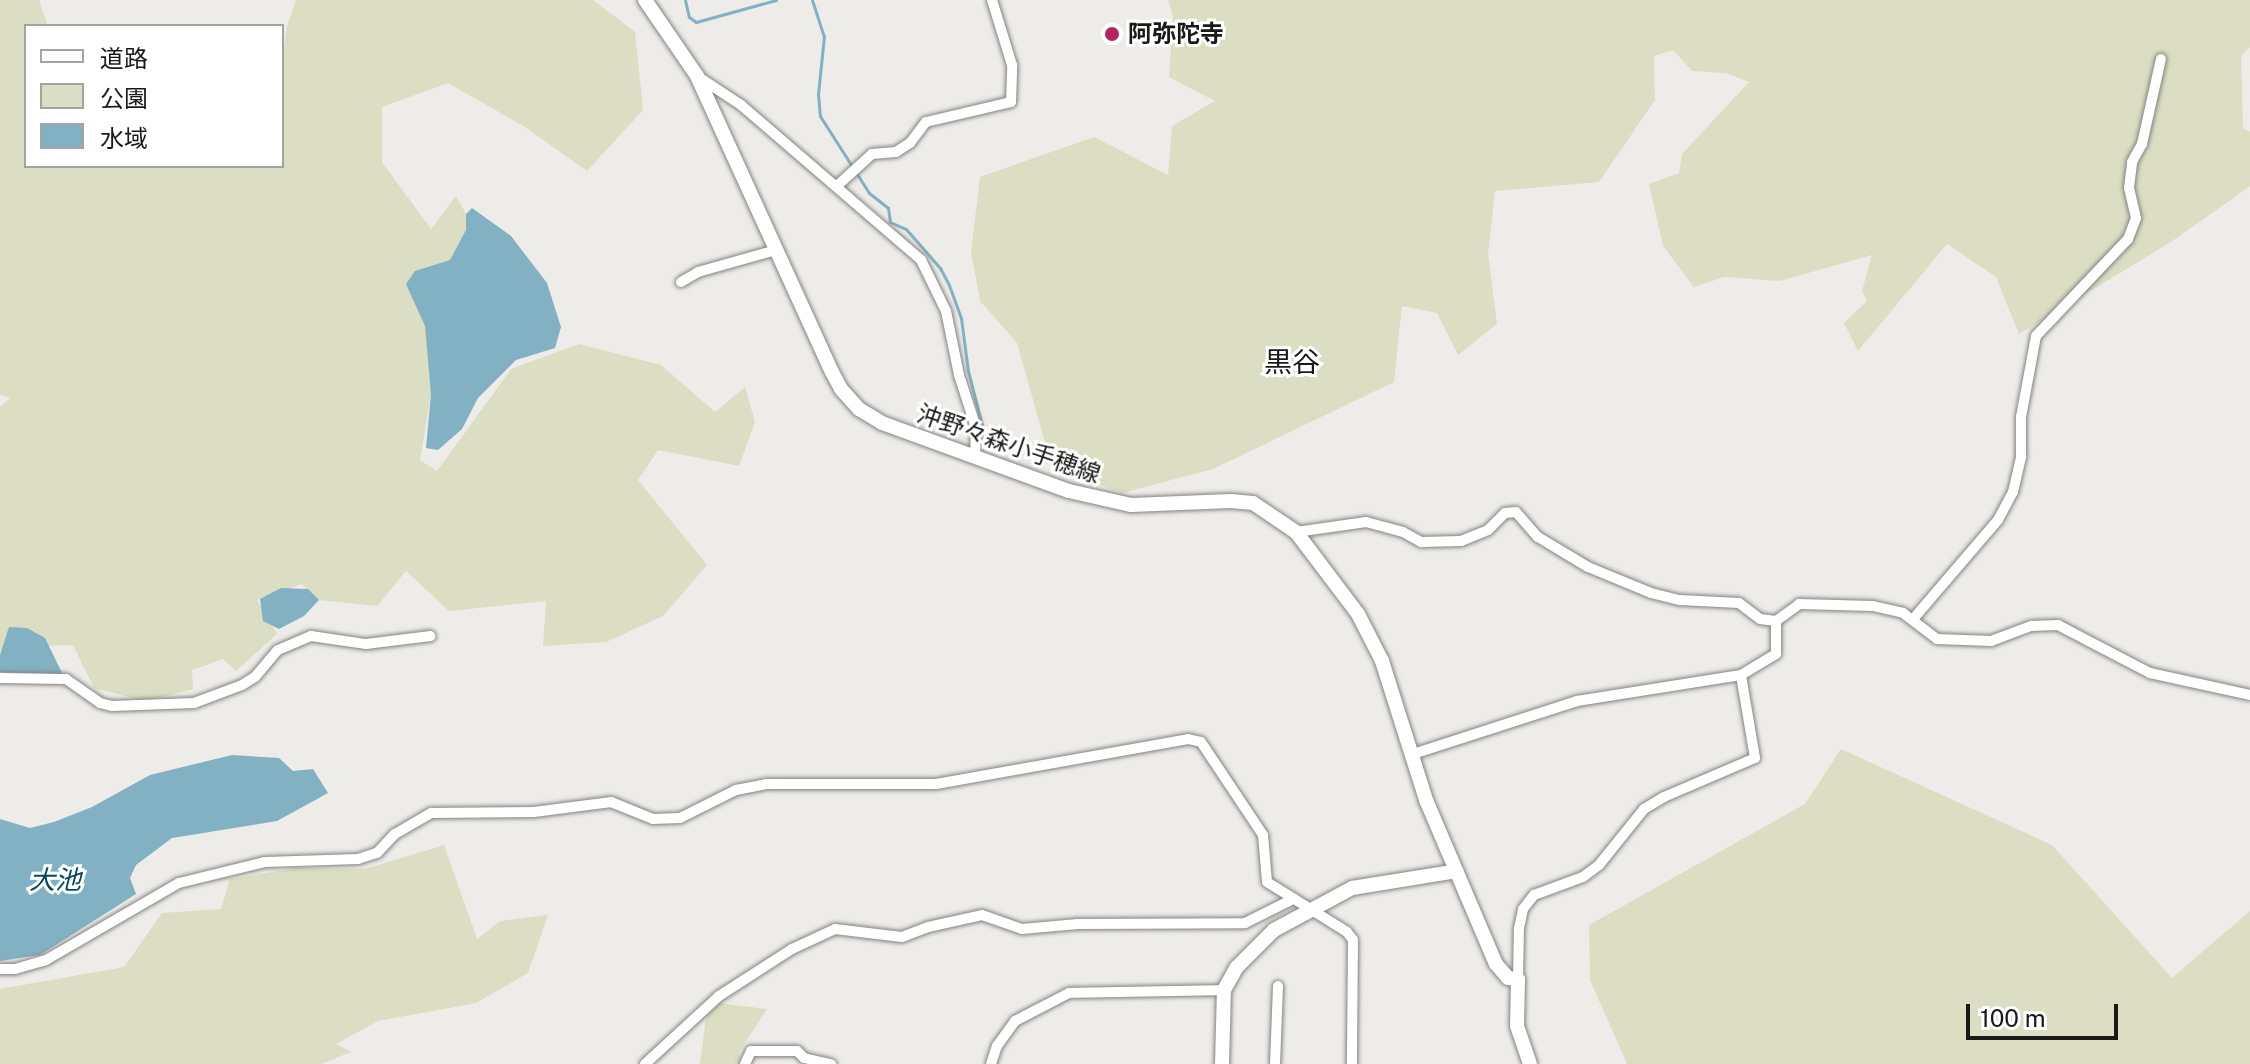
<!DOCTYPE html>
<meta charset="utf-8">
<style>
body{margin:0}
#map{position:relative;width:2250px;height:1064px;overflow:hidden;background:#edece8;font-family:"Public Sans","Noto Sans JP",sans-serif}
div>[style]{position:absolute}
.green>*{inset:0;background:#dbdec2}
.water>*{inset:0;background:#81b1c3}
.stream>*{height:3px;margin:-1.5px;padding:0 1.5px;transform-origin:1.5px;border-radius:1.5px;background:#81b1c3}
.roads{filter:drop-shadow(0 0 2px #848380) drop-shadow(0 0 2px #848380)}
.minor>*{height:10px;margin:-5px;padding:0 5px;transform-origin:5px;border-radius:5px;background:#fff}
.tertiary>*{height:14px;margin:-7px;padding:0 7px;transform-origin:7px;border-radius:7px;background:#fff}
.secondary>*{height:14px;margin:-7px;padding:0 7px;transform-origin:7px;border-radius:7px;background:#fff}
.dots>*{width:22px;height:22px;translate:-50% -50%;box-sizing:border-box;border:4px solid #fff;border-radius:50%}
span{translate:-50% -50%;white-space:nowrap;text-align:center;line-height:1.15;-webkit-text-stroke:6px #fff;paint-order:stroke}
.poi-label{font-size:24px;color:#1a1918;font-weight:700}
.left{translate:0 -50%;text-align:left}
.street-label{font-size:24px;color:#1a1918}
.water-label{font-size:26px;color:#01485c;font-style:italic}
.quarter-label{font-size:28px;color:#1a1918}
.legend{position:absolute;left:24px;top:24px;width:260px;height:144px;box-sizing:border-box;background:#fff;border:2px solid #a3a3a3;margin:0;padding:10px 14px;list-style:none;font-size:24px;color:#1a1918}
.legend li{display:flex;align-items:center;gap:16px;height:40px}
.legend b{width:40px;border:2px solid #a3a3a3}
.scale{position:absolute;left:1966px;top:1004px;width:152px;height:36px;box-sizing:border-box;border:4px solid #1a1918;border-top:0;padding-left:10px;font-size:24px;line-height:28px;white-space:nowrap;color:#1a1918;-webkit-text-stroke:6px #fff;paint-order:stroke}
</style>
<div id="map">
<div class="green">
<div style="clip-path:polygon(0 0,39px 0,48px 26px,26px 26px,26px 166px,282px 166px,282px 62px,287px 26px,296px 0,593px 0,635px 32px,643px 110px,587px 171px,525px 127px,448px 83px,382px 107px,382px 162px,431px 229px,456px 196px,474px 228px,431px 340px,431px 394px,420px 460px,437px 471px,511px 369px,579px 344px,661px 365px,715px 412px,745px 387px,755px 422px,739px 466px,658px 450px,638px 480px,707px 565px,663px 616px,606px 642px,543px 646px,546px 601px,449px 611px,406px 571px,377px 606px,319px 600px,302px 584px,257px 600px,277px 634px,236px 671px,223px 659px,192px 670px,193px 689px,146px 701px,94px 688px,73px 645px,40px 646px,27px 628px,0 652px,0 407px,10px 398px,0 394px)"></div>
<div style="clip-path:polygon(1168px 0,2250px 0,2250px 47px,2241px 56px,2243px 128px,2250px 132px,2250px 186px,2171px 242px,2019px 334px,1996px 277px,1947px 244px,1858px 351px,1844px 323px,1867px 301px,1862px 291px,1872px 255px,1780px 281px,1724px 277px,1694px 287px,1663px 246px,1649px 184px,1679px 173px,1682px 154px,1749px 82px,1726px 73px,1692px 71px,1673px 50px,1654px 56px,1655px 100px,1599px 182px,1495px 191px,1488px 254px,1497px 324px,1458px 355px,1437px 313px,1402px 306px,1394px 382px,1213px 469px,1122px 493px,1052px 467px,1017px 343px,980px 301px,971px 252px,980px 177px,1094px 137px,1168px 175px,1172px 126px,1215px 101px,1169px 77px,1173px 16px)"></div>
<div style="clip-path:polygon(1841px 749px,2052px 845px,2172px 978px,2250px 911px,2250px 1064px,1627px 1064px,1590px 980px,1589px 925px,1805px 804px)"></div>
<div style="clip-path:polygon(444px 845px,477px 939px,500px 921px,548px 915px,528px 973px,476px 1003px,378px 1021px,336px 1044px,351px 1052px,321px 1064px,0 1064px,0 989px,124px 967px,162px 913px,221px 909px,230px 879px,297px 868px,365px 869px)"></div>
<div style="clip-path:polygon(719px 1003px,767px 1009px,739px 1052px,741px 1064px,700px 1064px,706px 1018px)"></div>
</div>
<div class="water">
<div style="clip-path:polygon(472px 208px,511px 236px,547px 283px,561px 327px,555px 348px,516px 360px,478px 398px,462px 429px,438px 450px,426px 448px,431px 394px,425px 326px,406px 284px,415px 271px,450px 260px,466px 230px,466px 214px)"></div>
<div style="clip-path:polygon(281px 588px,308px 589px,319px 600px,304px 616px,279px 629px,263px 621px,260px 599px)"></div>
<div style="clip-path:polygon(9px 627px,27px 628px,45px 638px,63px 675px,0 672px,0 655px)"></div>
<div style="clip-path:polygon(232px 755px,279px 758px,293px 771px,313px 769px,328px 793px,277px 821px,172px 838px,136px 865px,130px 878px,136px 894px,40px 955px,0 961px,0 819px,30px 828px,54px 822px,92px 807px,150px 775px)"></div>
</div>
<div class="stream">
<div style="left:685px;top:0;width:17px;rotate:77deg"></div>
<div style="left:689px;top:17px;width:9px;rotate:36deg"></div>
<div style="left:696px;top:22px;width:83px;rotate:-15.4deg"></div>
<div style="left:812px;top:0;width:38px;rotate:72deg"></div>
<div style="left:824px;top:36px;width:58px;rotate:95.9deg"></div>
<div style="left:818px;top:94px;width:22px;rotate:85deg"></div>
<div style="left:820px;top:116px;width:91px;rotate:57.5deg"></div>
<div style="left:869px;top:193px;width:24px;rotate:38deg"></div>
<div style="left:888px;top:208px;width:14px;rotate:82deg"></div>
<div style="left:890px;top:222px;width:17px;rotate:24deg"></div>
<div style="left:906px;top:229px;width:52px;rotate:48.9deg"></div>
<div style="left:940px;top:268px;width:19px;rotate:62deg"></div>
<div style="left:949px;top:285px;width:35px;rotate:70deg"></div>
<div style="left:961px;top:318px;width:53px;rotate:82.5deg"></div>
<div style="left:968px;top:371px;width:56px;rotate:75.5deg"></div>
</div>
<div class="roads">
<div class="minor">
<div style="left:697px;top:76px;width:53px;rotate:33.4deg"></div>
<div style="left:741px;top:105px;width:238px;rotate:40.7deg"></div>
<div style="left:921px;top:260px;width:57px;rotate:63.9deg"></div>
<div style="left:946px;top:311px;width:65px;rotate:78.5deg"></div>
<div style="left:959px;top:375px;width:56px;rotate:72.2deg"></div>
<div style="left:976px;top:428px;width:29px;rotate:92deg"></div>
<div style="left:838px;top:185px;width:46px;rotate:-42.4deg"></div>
<div style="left:872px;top:154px;width:24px;rotate:-5deg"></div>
<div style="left:896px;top:152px;width:17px;rotate:-33deg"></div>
<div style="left:910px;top:143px;width:26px;rotate:-53deg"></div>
<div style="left:926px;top:122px;width:87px;rotate:-13.2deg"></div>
<div style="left:1011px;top:102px;width:37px;rotate:-88deg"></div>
<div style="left:1012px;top:65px;width:68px;rotate:-107.1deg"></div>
<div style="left:681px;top:282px;width:20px;rotate:-30deg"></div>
<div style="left:698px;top:272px;width:81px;rotate:-15.8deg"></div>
<div style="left:1296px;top:532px;width:71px;rotate:-8.1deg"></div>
<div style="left:1366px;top:522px;width:38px;rotate:15deg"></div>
<div style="left:1403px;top:532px;width:21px;rotate:29deg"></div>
<div style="left:1421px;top:542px;width:40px;rotate:-1.4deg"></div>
<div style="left:1461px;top:541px;width:29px;rotate:-22deg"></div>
<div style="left:1488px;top:530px;width:24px;rotate:-45deg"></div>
<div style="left:1505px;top:513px;width:11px;rotate:-5deg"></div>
<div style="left:1516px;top:512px;width:33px;rotate:49deg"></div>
<div style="left:1538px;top:537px;width:58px;rotate:31deg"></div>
<div style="left:1588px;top:567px;width:68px;rotate:22.4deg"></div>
<div style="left:1651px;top:593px;width:30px;rotate:14deg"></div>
<div style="left:1680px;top:600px;width:59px;rotate:2.9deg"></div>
<div style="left:1739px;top:603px;width:26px;rotate:37deg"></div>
<div style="left:1760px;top:619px;width:16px;rotate:7deg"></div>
<div style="left:1914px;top:618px;width:129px;rotate:-49.4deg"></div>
<div style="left:1998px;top:520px;width:32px;rotate:-62deg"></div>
<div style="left:2013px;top:492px;width:37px;rotate:-77deg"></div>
<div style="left:2021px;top:456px;width:39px;rotate:-90deg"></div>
<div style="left:2021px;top:417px;width:82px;rotate:-79.5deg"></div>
<div style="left:2036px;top:336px;width:134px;rotate:-46.5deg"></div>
<div style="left:2128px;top:239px;width:22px;rotate:-69deg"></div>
<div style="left:2136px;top:218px;width:31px;rotate:-103deg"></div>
<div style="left:2129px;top:188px;width:26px;rotate:-83deg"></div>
<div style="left:2132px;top:162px;width:21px;rotate:-61deg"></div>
<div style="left:2142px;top:144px;width:87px;rotate:-77.4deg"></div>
<div style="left:0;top:678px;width:66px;rotate:0.9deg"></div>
<div style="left:66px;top:679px;width:42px;rotate:35.2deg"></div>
<div style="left:100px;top:703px;width:12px;rotate:14deg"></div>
<div style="left:112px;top:706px;width:82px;rotate:-2.1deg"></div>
<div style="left:194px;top:703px;width:51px;rotate:-20.6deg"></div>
<div style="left:242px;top:685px;width:15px;rotate:-32deg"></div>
<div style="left:255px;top:677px;width:35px;rotate:-50deg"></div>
<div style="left:278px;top:650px;width:36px;rotate:-23deg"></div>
<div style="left:311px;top:636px;width:56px;rotate:8.3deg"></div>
<div style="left:366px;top:644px;width:65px;rotate:-7deg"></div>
<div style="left:1410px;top:755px;width:176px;rotate:-17.9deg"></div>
<div style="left:1577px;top:701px;width:166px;rotate:-9deg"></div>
<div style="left:1741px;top:675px;width:41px;rotate:-31deg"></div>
<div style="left:1776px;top:654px;width:33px;rotate:-90deg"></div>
<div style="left:1776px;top:621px;width:29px;rotate:-36deg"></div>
<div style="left:1799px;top:604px;width:74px;rotate:1.5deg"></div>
<div style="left:1873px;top:606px;width:31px;rotate:13deg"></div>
<div style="left:1903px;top:613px;width:43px;rotate:37.4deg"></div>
<div style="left:1937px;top:639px;width:54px;rotate:2.1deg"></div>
<div style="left:1991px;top:641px;width:43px;rotate:-20.6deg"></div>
<div style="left:2031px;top:626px;width:27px;rotate:-2deg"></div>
<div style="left:2058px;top:625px;width:104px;rotate:27.6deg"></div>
<div style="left:2150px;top:673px;width:102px;rotate:12.4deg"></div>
<div style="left:0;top:969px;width:15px"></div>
<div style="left:15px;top:969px;width:32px;rotate:-16deg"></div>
<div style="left:46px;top:960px;width:154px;rotate:-30.1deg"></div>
<div style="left:179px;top:883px;width:89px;rotate:-13.7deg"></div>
<div style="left:265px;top:862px;width:93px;rotate:-1.8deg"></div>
<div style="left:358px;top:859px;width:20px;rotate:-18deg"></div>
<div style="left:377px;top:853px;width:26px;rotate:-47deg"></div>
<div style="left:395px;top:834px;width:42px;rotate:-30.3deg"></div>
<div style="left:431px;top:813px;width:103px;rotate:-0.6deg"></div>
<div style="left:534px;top:812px;width:78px;rotate:-7.4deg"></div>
<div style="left:611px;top:802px;width:45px;rotate:22deg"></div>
<div style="left:653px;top:819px;width:27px;rotate:-2deg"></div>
<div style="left:680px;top:818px;width:63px;rotate:-26.6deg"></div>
<div style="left:736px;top:790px;width:31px;rotate:-11deg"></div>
<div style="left:766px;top:784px;width:170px"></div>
<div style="left:936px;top:784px;width:256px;rotate:-10.1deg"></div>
<div style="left:1188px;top:739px;width:13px;rotate:13deg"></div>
<div style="left:1201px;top:742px;width:112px;rotate:56.3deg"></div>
<div style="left:1263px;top:835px;width:47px;rotate:85.1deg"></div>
<div style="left:1267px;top:882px;width:94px;rotate:32deg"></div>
<div style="left:1347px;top:932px;width:10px;rotate:53deg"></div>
<div style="left:1353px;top:940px;width:124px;rotate:90.5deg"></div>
<div style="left:1518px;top:979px;width:51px;rotate:-88.9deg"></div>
<div style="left:1519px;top:928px;width:19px;rotate:-78deg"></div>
<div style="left:1523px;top:909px;width:18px;rotate:-52deg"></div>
<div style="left:1534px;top:895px;width:52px;rotate:-20.2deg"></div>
<div style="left:1583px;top:877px;width:20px;rotate:-37deg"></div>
<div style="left:1599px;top:865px;width:72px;rotate:-51.2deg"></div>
<div style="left:1644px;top:809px;width:23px;rotate:-31deg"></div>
<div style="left:1664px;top:797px;width:99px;rotate:-23.2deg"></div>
<div style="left:1755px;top:758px;width:84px;rotate:-99.6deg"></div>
<div style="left:645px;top:1064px;width:100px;rotate:-42.6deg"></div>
<div style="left:719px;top:996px;width:87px;rotate:-32.8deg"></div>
<div style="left:792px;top:949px;width:47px;rotate:-24.9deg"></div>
<div style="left:835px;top:929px;width:67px;rotate:6.8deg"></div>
<div style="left:902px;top:937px;width:28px;rotate:-21deg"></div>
<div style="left:928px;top:927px;width:55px;rotate:-12.5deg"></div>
<div style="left:982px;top:915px;width:42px;rotate:19.3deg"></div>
<div style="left:1022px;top:929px;width:56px;rotate:-5.1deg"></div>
<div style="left:1078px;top:924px;width:167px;rotate:-0.3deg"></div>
<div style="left:1245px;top:923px;width:51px;rotate:-26.6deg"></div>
<div style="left:745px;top:1064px;width:14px;rotate:-65deg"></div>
<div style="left:751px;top:1051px;width:46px"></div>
<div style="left:797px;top:1051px;width:10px;rotate:45deg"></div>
<div style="left:804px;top:1058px;width:28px;rotate:13deg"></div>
<div style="left:991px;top:1064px;width:19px;rotate:-72deg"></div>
<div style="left:997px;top:1046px;width:31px;rotate:-54deg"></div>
<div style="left:1015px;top:1021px;width:61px;rotate:-27.4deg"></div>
<div style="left:1069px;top:993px;width:155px;rotate:-1.1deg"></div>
<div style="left:1275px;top:1064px;width:78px;rotate:-87.8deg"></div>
</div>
<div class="tertiary">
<div style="left:1222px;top:1064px;width:74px;rotate:-88.5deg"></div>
<div style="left:1224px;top:990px;width:26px;rotate:-61deg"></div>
<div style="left:1237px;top:967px;width:52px;rotate:-45deg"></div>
<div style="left:1274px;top:930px;width:89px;rotate:-28.3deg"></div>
<div style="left:1352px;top:888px;width:106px;rotate:-9.2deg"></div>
</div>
<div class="secondary">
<div style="left:645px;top:0;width:92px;rotate:55.6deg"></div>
<div style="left:697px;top:76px;width:325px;rotate:65.5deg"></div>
<div style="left:832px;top:372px;width:19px;rotate:62deg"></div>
<div style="left:841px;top:389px;width:27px;rotate:48deg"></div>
<div style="left:859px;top:409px;width:27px;rotate:31deg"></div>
<div style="left:882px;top:423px;width:199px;rotate:20deg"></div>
<div style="left:1069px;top:491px;width:64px;rotate:12.7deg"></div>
<div style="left:1131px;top:505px;width:100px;rotate:-2.3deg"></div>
<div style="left:1231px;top:501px;width:22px;rotate:5deg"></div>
<div style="left:1253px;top:503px;width:52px;rotate:34deg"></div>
<div style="left:1296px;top:532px;width:103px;rotate:52.9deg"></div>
<div style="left:1358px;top:614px;width:53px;rotate:62.9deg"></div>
<div style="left:1382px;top:661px;width:146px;rotate:72.4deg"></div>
<div style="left:1426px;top:800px;width:178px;rotate:66.9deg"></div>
<div style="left:1496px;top:964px;width:18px;rotate:49deg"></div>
<div style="left:1508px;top:978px;width:10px;rotate:6deg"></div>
<div style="left:1518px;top:979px;width:47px;rotate:91.2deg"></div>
<div style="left:1517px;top:1026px;width:40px;rotate:71.1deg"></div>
</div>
</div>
<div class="dots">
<div style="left:1112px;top:34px;background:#b12662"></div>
</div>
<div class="poi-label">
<span class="left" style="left:1128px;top:34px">阿弥陀寺</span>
</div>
<div class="street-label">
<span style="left:1009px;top:444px;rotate:19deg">沖野々森小手穂線</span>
</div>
<div class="water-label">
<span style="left:55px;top:880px">大池</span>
</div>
<div class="quarter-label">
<span style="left:1292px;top:362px">黒谷</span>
</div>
<ul class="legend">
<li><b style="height:10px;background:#fff"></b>道路</li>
<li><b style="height:22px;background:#dbdec2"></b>公園</li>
<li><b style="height:22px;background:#81b1c3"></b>水域</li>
</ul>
<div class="scale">100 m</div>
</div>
